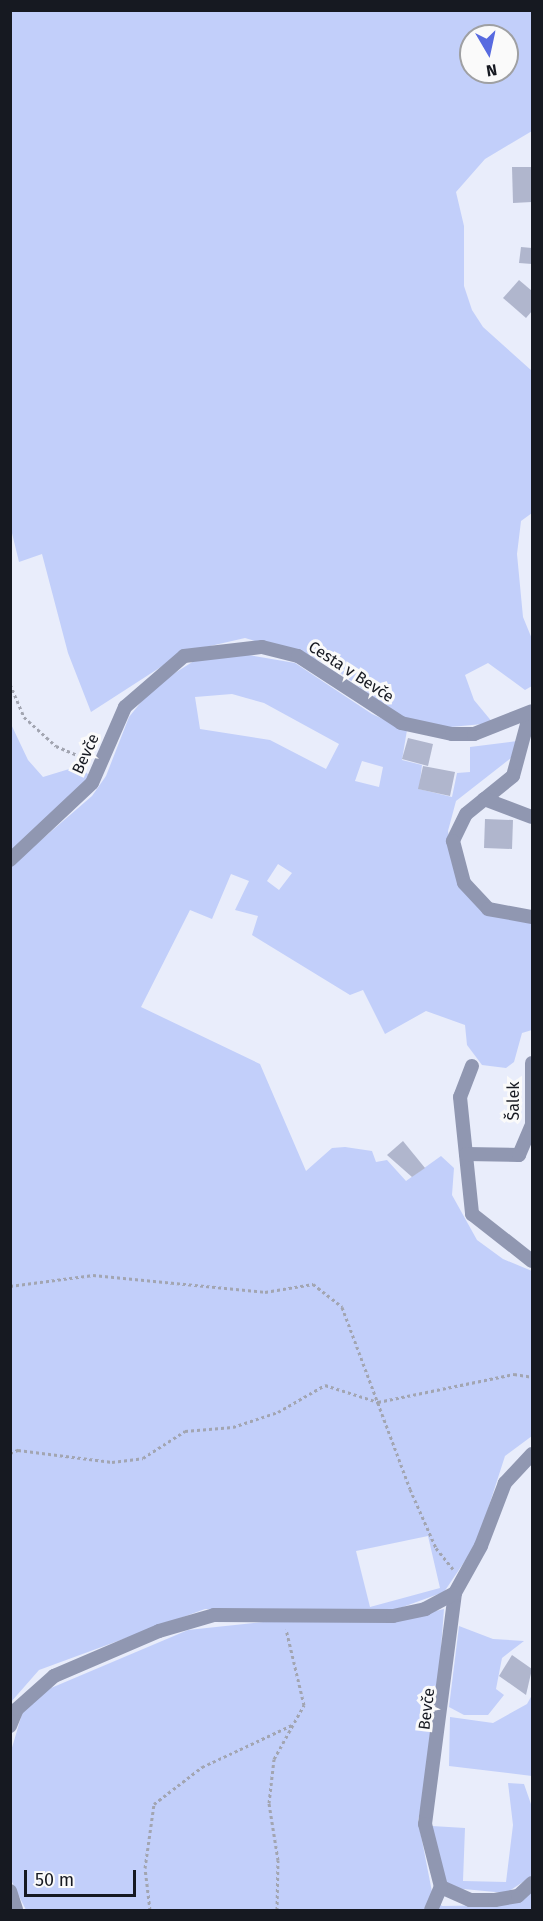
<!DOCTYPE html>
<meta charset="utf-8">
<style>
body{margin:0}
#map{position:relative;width:543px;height:1921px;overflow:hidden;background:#e9edfb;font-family:"Fira Sans",sans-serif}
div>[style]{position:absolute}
.green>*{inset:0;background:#c2cffa}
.building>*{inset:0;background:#b0b6cd}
.path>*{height:3px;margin-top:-1.5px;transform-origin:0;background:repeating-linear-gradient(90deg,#a2a5b1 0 3px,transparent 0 6px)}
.street>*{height:14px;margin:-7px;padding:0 7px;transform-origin:7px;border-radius:7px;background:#9097b1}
span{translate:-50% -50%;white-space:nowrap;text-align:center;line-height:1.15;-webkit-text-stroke:6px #fafafa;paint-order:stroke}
.street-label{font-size:16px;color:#161921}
.frame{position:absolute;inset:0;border:12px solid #161921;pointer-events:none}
.north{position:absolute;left:459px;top:24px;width:60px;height:60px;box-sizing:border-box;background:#fafafa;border:2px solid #9fa0a3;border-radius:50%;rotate:171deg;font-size:16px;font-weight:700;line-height:24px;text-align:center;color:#161921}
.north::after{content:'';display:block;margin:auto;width:21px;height:27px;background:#576ae0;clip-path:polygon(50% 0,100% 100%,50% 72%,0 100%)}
.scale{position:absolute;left:24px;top:1870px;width:112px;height:27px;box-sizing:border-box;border:3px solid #161921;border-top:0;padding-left:8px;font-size:18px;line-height:21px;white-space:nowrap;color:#161921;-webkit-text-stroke:4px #fafafa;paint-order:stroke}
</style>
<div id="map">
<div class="green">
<div style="clip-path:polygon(evenodd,10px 11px,532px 11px,532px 131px,485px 159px,456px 192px,464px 226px,464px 286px,472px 310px,483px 327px,532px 371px,532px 513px,521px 521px,517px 554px,523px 617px,532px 639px,532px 686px,525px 690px,488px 663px,465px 675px,474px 700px,493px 723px,440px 728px,400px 717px,327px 663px,245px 638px,184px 652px,91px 712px,68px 653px,42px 554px,19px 562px,11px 529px,10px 11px,471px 36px,507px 36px,507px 72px,471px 72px,471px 36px)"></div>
<div style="clip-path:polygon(evenodd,237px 653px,295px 663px,372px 714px,407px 730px,402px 760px,422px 765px,419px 789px,452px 797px,457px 773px,470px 772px,470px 747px,517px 741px,511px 758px,456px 801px,448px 831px,452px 863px,490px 903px,532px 911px,532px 1030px,522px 1033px,514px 1062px,506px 1068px,482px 1065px,467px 1045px,465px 1025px,426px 1011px,385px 1034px,363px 990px,350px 995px,252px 935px,258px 916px,235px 910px,249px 881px,231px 874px,212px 919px,190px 910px,141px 1007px,260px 1064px,306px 1171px,332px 1148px,345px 1147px,372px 1151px,376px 1162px,387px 1160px,406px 1181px,441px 1156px,454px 1168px,452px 1195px,477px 1240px,503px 1259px,532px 1271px,532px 1436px,505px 1456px,477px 1543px,444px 1592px,389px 1612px,205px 1609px,39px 1670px,11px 1702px,11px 866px,92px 796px,106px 776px,129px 717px,154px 686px,194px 661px,237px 653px,232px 694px,264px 703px,339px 744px,326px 769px,270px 740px,200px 729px,195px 697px,232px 694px,237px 653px,362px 761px,383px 767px,379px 787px,355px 781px,362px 761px,237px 653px,278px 864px,292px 873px,279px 890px,267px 881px,278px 864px,237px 653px,428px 1536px,440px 1588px,370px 1607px,356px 1551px,428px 1536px)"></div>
<div style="clip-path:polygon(10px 722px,28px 760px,43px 777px,79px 766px,90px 776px,10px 854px)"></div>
<div style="clip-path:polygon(444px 1609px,432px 1765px,418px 1820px,433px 1897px,442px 1906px,502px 1905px,532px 1892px,532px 1910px,26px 1910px,10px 1878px,11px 1751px,24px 1707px,51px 1688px,188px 1630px,281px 1620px,387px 1622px)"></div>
<div style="clip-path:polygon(459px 1626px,493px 1639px,524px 1641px,502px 1658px,496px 1689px,504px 1695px,488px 1715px,464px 1715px,449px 1707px)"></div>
<div style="clip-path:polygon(532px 1695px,532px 1776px,449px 1766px,450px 1717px,493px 1723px,527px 1704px)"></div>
<div style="clip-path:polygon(508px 1783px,524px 1784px,532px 1807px,532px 1876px,506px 1893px,453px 1888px,444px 1882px,432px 1826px,465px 1828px,463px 1881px,506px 1882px,513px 1825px)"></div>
</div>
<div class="building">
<div style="clip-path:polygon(512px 167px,532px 167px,532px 202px,513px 203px)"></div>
<div style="clip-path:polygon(521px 247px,532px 248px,532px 264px,519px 263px)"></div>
<div style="clip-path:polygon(519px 280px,532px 291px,532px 311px,526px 318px,503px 298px)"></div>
<div style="clip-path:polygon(408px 738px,433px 744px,428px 766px,402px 759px)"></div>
<div style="clip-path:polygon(423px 766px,455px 772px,450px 796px,418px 789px)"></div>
<div style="clip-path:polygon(485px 819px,513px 820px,512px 849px,484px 848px)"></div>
<div style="clip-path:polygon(403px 1141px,425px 1168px,412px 1177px,387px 1155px)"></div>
<div style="clip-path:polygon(512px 1655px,532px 1669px,526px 1695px,499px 1676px)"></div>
</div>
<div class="path">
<div style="left:10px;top:684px;width:36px;rotate:67deg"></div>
<div style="left:24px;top:717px;width:43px;rotate:42.2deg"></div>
<div style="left:56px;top:746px;width:36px;rotate:23deg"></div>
<div style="left:10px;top:1286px;width:84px;rotate:-7.5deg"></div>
<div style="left:93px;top:1275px;width:173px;rotate:5.6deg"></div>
<div style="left:265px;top:1292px;width:49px;rotate:-9.5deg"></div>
<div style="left:313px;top:1284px;width:37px;rotate:38deg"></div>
<div style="left:342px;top:1307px;width:194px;rotate:69.5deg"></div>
<div style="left:410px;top:1489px;width:64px;rotate:66.2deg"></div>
<div style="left:436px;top:1548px;width:27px;rotate:51deg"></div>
<div style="left:10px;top:1453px;width:9px;rotate:-21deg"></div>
<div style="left:18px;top:1450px;width:95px;rotate:7.3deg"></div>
<div style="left:112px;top:1462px;width:31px;rotate:-7deg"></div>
<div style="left:143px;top:1458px;width:50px;rotate:-32.7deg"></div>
<div style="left:185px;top:1431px;width:48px;rotate:-4.8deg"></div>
<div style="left:233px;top:1427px;width:47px;rotate:-18.4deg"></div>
<div style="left:278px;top:1412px;width:54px;rotate:-29.9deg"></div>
<div style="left:325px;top:1385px;width:56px;rotate:17.8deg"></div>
<div style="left:378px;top:1402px;width:139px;rotate:-11.6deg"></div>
<div style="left:514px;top:1374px;width:18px;rotate:9deg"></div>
<div style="left:150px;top:1910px;width:42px;rotate:-96.8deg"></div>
<div style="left:145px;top:1868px;width:65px;rotate:-82deg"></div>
<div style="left:154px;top:1804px;width:61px;rotate:-37.6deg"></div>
<div style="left:202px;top:1767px;width:99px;rotate:-25deg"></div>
<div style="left:277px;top:1910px;width:50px;rotate:-88.9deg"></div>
<div style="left:278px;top:1860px;width:58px;rotate:-99deg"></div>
<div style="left:269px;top:1803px;width:44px;rotate:-83.5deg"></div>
<div style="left:274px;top:1759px;width:62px;rotate:-60.9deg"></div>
<div style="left:304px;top:1705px;width:78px;rotate:-103.3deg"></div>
</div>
<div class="street">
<div style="left:530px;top:713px;width:65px;rotate:105.1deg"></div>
<div style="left:513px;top:776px;width:60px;rotate:141deg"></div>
<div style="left:466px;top:814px;width:30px;rotate:116deg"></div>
<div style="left:453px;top:841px;width:43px;rotate:75.3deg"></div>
<div style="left:464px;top:883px;width:35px;rotate:47deg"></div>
<div style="left:488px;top:909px;width:45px;rotate:10.3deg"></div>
<div style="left:484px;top:799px;width:51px;rotate:20.6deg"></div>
<div style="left:10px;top:860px;width:112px;rotate:-43.2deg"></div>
<div style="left:92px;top:783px;width:83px;rotate:-66.5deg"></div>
<div style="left:125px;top:707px;width:78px;rotate:-40.8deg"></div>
<div style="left:184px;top:656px;width:79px;rotate:-6.6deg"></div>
<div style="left:262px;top:647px;width:37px;rotate:14deg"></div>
<div style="left:298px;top:656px;width:123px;rotate:33deg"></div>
<div style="left:401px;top:723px;width:52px;rotate:12.2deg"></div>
<div style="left:452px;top:734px;width:22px"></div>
<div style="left:474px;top:734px;width:62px;rotate:-21.6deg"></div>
<div style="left:472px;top:1066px;width:33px;rotate:111deg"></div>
<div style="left:460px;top:1097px;width:118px;rotate:84.1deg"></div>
<div style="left:472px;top:1214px;width:76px;rotate:38.1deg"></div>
<div style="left:466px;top:1154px;width:53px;rotate:1.1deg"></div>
<div style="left:519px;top:1155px;width:33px;rotate:-67deg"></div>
<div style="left:532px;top:1125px;width:62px;rotate:-90deg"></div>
<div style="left:532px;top:1454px;width:40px;rotate:133deg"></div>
<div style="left:505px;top:1483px;width:67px;rotate:110.9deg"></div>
<div style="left:481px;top:1546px;width:54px;rotate:119deg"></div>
<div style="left:455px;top:1593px;width:233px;rotate:97.4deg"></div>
<div style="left:425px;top:1824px;width:65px;rotate:75.7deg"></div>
<div style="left:441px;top:1887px;width:32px;rotate:24deg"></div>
<div style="left:470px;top:1900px;width:25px"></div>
<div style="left:495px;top:1900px;width:23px;rotate:-10deg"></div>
<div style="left:518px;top:1896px;width:19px;rotate:-43deg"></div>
<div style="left:10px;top:1726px;width:18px;rotate:-68deg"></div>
<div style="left:17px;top:1709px;width:50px;rotate:-41.7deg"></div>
<div style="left:54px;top:1676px;width:114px;rotate:-23.2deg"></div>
<div style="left:159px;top:1631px;width:57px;rotate:-16.2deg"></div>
<div style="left:214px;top:1615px;width:179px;rotate:0.3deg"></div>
<div style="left:393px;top:1616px;width:33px;rotate:-12deg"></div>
<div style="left:425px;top:1609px;width:34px;rotate:-28deg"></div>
<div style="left:10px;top:1891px;width:20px;rotate:72deg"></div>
<div style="left:431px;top:1910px;width:25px;rotate:-67deg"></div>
</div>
<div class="street-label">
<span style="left:351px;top:672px;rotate:33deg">Cesta v Bevče</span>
<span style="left:86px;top:754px;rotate:-65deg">Bevče</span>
<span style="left:514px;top:1101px;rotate:-90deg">Šalek</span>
<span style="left:427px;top:1709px;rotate:-83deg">Bevče</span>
</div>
<div class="frame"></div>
<div class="north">N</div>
<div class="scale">50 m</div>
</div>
